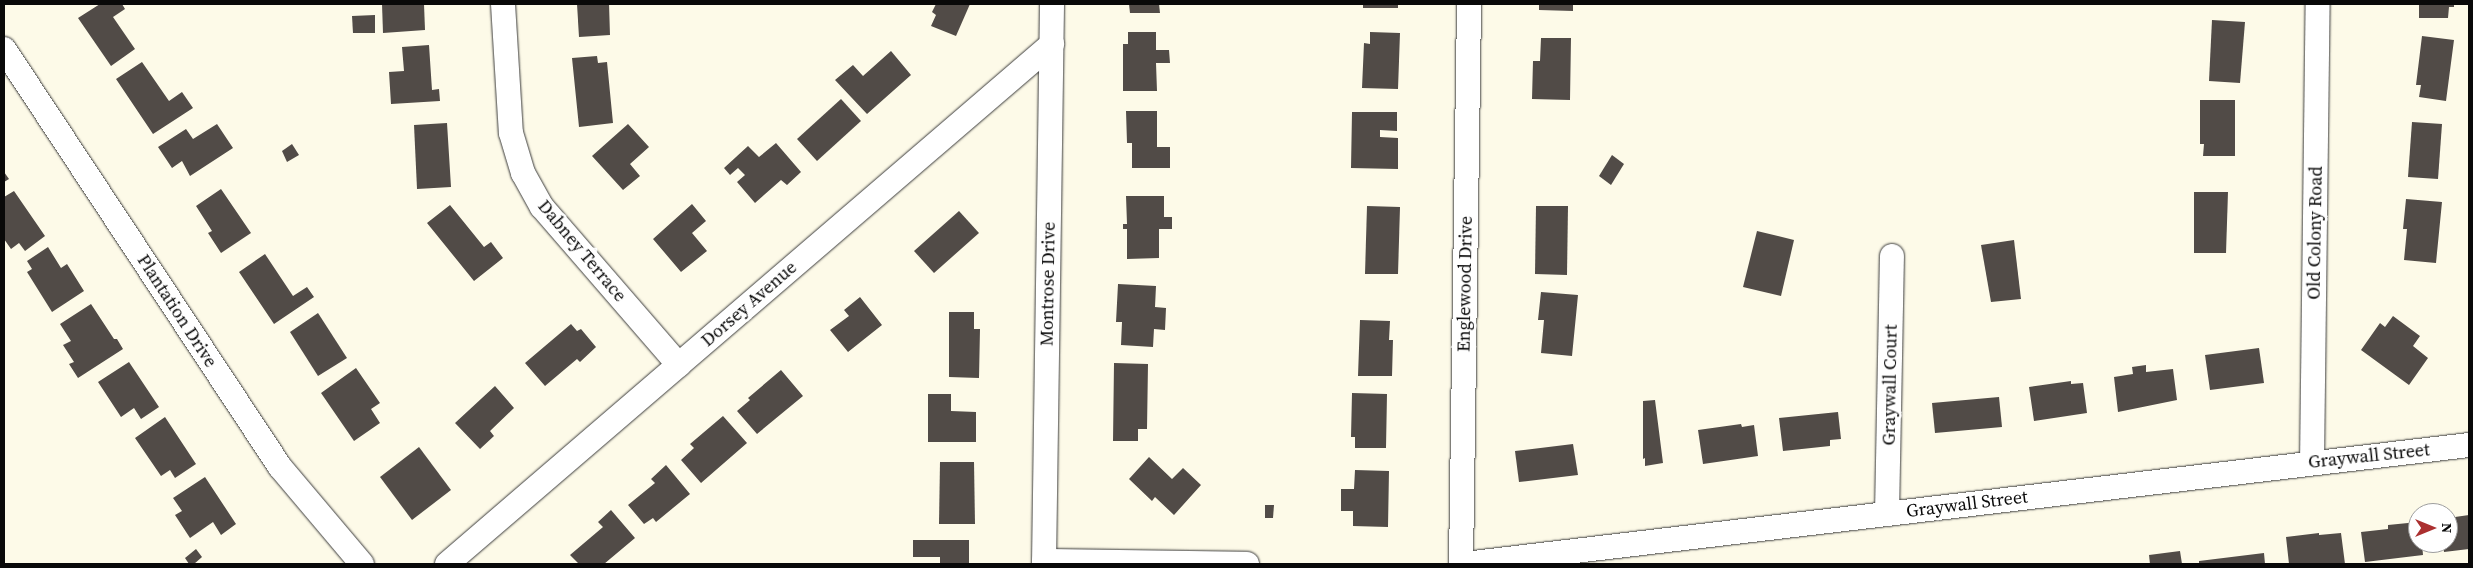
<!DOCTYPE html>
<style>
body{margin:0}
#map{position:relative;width:2473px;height:568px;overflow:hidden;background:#fdfae8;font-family:"Source Serif 4",serif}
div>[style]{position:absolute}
.building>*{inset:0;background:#514b47}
.roads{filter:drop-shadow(0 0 1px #3c3c3c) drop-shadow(0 0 1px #3c3c3c)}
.minor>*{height:24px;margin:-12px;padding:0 12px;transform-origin:12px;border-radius:12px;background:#fff}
span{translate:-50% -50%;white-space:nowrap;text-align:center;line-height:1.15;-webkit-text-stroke:5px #fff;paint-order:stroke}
.street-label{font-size:18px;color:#090909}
.frame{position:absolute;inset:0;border:5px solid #090909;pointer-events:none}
.north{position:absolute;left:2408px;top:503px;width:50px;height:50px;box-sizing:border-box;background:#fff;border:1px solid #9d9d9d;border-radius:50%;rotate:90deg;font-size:14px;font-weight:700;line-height:20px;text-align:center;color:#090909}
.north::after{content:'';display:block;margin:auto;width:18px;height:22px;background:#ab3030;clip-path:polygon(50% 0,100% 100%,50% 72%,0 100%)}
</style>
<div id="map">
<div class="building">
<div style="clip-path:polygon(100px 4px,122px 4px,125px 9px,113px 17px,135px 49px,111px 66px,78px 18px)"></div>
<div style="clip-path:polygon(382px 4px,424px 4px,425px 30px,383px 33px)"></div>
<div style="clip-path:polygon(577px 4px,609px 4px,610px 35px,579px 37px)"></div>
<div style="clip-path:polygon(936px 4px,970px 4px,956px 36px,931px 26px,936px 15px,932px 12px)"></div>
<div style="clip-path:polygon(1129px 4px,1159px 4px,1160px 13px,1130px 13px)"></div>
<div style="clip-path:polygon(1363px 4px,1398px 4px,1398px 8px,1363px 8px)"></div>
<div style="clip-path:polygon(1539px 4px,1573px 4px,1573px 11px,1539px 10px)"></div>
<div style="clip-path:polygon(2419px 4px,2454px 4px,2454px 7px,2449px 7px,2448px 18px,2419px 18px)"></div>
<div style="clip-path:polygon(375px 15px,375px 33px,353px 33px,352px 16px)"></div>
<div style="clip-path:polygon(2212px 20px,2245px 22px,2240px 83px,2209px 81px)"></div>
<div style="clip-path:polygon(1128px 32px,1156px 32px,1156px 50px,1169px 50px,1170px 63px,1156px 63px,1157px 91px,1123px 91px,1123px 44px,1128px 44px)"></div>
<div style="clip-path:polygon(1370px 32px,1400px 33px,1398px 89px,1362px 88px,1364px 43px,1370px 44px)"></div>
<div style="clip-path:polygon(2422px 36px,2454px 40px,2446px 101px,2419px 97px,2421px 85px,2416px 85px)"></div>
<div style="clip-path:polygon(1541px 38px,1571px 38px,1570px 100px,1532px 99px,1533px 61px,1540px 61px)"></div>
<div style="clip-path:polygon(429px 45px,432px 90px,439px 89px,440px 101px,391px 104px,389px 72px,404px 71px,402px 47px)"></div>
<div style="clip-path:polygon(891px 51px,911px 75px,867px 114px,835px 80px,853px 65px,863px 76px)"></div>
<div style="clip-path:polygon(597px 56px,598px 63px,607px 62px,613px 123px,579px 127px,572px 58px)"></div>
<div style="clip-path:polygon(142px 62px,169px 101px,182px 92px,193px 108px,153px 134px,116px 79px)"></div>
<div style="clip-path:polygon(841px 99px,861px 121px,817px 161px,797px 139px)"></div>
<div style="clip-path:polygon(2200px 100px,2235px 100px,2235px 156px,2203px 156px,2204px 144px,2200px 144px)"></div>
<div style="clip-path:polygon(1126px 111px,1157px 111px,1157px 147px,1170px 147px,1170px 168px,1132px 168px,1132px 143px,1127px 143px)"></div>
<div style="clip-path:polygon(1352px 112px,1397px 112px,1397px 131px,1380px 130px,1380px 137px,1398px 138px,1398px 169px,1351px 168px)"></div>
<div style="clip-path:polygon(2412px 122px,2442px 124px,2438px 179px,2408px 177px)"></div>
<div style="clip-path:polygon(447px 123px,451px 187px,417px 189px,414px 125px)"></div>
<div style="clip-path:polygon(217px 124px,233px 148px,190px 176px,182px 161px,172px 168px,158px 147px,186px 129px,193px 139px)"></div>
<div style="clip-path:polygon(628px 124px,649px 147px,630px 164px,640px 176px,623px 190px,592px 156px)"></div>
<div style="clip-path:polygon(776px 143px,801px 172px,787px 185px,781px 180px,755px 203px,737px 182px,745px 175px,738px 168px,730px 175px,724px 168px,748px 146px,759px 157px)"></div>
<div style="clip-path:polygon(292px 144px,299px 155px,287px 162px,282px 151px)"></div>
<div style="clip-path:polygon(1612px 155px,1624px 164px,1611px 185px,1599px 176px)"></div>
<div style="clip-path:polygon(4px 172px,9px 179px,4px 182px)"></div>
<div style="clip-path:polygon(221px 189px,251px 233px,221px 253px,208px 233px,212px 231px,196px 206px)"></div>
<div style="clip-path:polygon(14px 191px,45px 236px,25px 251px,19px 243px,11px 249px,4px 239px,4px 197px)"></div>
<div style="clip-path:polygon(2194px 192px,2228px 192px,2226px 253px,2194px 253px)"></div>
<div style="clip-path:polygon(1126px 196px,1164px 196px,1164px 217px,1172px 217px,1172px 229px,1159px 229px,1159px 258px,1127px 259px,1127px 229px,1123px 229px,1123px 224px,1127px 224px)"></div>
<div style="clip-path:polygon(2406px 199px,2442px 202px,2436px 263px,2404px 260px,2407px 229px,2403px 229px)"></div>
<div style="clip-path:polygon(692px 204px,706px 221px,692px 233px,707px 251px,681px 272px,653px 239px)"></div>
<div style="clip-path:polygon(450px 205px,484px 247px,491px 242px,503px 258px,474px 281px,427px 223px)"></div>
<div style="clip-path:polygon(1367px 206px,1400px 207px,1398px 274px,1365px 274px)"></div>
<div style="clip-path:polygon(1536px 206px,1568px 206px,1567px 275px,1535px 274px)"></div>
<div style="clip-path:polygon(959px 211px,979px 233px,934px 273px,914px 251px)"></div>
<div style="clip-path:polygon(1757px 231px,1794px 240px,1781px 296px,1743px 287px)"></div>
<div style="clip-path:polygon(2014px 240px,2021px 299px,1991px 302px,1981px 245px)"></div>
<div style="clip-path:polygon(48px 247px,61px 268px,67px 264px,84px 291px,52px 312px,27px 272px,32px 269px,27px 261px)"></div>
<div style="clip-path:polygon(265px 254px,293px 296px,307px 287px,314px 297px,274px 324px,239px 272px)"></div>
<div style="clip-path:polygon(1118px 284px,1156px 286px,1155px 307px,1166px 308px,1165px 330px,1154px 329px,1153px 347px,1121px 345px,1122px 322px,1116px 322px)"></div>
<div style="clip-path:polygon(1541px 292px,1578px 295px,1572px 356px,1541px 353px,1544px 320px,1538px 320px)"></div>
<div style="clip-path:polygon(860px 297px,882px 325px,848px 352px,830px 330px,849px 316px,844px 310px)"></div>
<div style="clip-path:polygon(91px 304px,114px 339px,117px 339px,123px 349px,78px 378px,69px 364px,74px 362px,63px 345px,71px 341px,60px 324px)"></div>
<div style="clip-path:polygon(949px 312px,974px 312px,974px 329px,980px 329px,979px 378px,949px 377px)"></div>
<div style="clip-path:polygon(318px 313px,347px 358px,318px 376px,290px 332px)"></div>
<div style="clip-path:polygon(2393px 316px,2420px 336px,2413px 346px,2428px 358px,2409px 385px,2361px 350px,2380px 323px,2385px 327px)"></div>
<div style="clip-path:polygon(1360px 320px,1390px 321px,1389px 340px,1393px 340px,1392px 376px,1358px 376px)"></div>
<div style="clip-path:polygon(571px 324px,577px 331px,581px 329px,596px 347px,580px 362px,577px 359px,545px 386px,525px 363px)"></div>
<div style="clip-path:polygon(2259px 348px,2264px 383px,2210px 390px,2205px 355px)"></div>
<div style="clip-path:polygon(129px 362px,159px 407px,141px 419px,134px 408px,121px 417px,98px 382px)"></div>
<div style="clip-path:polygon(1114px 363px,1148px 364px,1147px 429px,1138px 429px,1138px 441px,1113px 441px)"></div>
<div style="clip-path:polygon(2146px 365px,2146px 372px,2173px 369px,2177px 400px,2118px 412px,2114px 377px,2133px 374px,2132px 367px)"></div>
<div style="clip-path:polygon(356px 368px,380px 403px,371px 409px,380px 423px,354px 441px,321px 393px)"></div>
<div style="clip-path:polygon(781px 370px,803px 396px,757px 434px,737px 411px,750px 400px,748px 398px)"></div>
<div style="clip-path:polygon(2071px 381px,2071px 384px,2083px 383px,2087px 413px,2034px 421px,2029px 387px)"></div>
<div style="clip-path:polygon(495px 386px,514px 408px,490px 431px,494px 436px,480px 449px,455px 423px)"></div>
<div style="clip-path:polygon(1352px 393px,1387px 394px,1386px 448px,1355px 448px,1355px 437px,1351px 437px)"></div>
<div style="clip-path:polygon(928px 394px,951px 394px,951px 411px,976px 412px,976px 442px,928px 442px)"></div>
<div style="clip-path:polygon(1999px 397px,2002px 427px,1935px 433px,1932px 403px)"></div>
<div style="clip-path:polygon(1655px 400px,1663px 463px,1645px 466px,1645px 458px,1643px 459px,1643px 401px)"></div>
<div style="clip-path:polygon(1838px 412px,1841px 439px,1830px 440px,1830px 446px,1783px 451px,1779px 418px)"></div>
<div style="clip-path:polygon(723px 416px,747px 443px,701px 483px,681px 460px,694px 448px,690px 444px)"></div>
<div style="clip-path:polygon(165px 417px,196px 464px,175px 478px,170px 470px,161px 476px,135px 438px)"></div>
<div style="clip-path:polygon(1741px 424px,1742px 427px,1754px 425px,1758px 456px,1703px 464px,1698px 430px)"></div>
<div style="clip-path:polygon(1573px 444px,1578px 475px,1519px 482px,1515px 451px)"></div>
<div style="clip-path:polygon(419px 447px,451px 490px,412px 520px,380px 477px)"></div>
<div style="clip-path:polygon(1149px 457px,1172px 479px,1183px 468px,1201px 485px,1174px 515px,1155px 497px,1152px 501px,1129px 479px)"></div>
<div style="clip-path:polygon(940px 462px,974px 462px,975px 524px,939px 524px)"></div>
<div style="clip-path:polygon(666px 465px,690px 494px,656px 522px,653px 518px,644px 524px,628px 505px,655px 483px,651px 479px)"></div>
<div style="clip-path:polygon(1355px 470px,1389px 471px,1388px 527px,1353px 526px,1353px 511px,1341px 511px,1341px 489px,1354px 489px)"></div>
<div style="clip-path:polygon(205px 477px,236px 524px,221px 535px,213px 522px,190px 538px,175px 515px,182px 511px,173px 498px)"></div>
<div style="clip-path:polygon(1265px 505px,1274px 505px,1273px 518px,1265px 518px)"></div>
<div style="clip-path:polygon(611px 510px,635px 538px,604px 564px,579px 564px,570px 555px,603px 527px,598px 522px)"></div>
<div style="clip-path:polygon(2469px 515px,2469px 549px,2444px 552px,2443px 543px,2448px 543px,2448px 518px)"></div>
<div style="clip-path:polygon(2418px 522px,2418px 543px,2422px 543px,2423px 555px,2365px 562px,2361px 532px,2388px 529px,2388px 525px)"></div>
<div style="clip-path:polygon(2319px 533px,2319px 535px,2341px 533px,2345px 564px,2289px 564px,2286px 537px)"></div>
<div style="clip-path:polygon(913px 540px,969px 540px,969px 564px,940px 564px,940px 557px,913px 557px)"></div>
<div style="clip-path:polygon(196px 549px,202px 557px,194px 564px,189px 564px,185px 558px)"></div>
<div style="clip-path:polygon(2180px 551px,2182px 564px,2150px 564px,2149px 555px)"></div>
<div style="clip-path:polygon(2264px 553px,2265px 564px,2199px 564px,2199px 561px)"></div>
</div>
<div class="roads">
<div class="minor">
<div style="left:503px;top:4px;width:129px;rotate:86.5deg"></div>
<div style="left:511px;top:133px;width:42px;rotate:73.3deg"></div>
<div style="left:523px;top:173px;width:39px;rotate:61deg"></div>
<div style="left:542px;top:207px;width:209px;rotate:49.1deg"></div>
<div style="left:4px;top:49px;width:501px;rotate:56.56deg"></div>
<div style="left:280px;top:467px;width:127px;rotate:49.8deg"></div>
<div style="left:2312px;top:463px;width:459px;rotate:-89.3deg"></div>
<div style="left:1887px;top:514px;width:258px;rotate:-88.9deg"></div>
<div style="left:1044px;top:561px;width:203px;rotate:0.8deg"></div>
<div style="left:447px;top:564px;width:798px;rotate:-40.68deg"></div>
<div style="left:1044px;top:564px;width:560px;rotate:-89.18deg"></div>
<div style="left:1461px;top:564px;width:560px;rotate:-89.18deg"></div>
<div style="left:1465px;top:564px;width:1011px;rotate:-6.76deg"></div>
</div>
</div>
<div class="street-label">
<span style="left:2315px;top:233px;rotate:-89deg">Old Colony Road</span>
<span style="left:582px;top:251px;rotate:50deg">Dabney Terrace</span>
<span style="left:1048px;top:284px;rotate:-89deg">Montrose Drive</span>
<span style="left:1465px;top:284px;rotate:-89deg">Englewood Drive</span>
<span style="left:749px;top:304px;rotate:-41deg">Dorsey Avenue</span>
<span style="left:177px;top:311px;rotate:57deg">Plantation Drive</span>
<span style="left:1890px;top:385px;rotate:-89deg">Graywall Court</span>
<span style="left:2369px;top:456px;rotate:-6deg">Graywall Street</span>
<span style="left:1967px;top:504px;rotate:-7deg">Graywall Street</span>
</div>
<div class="frame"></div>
<div class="north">N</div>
</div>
